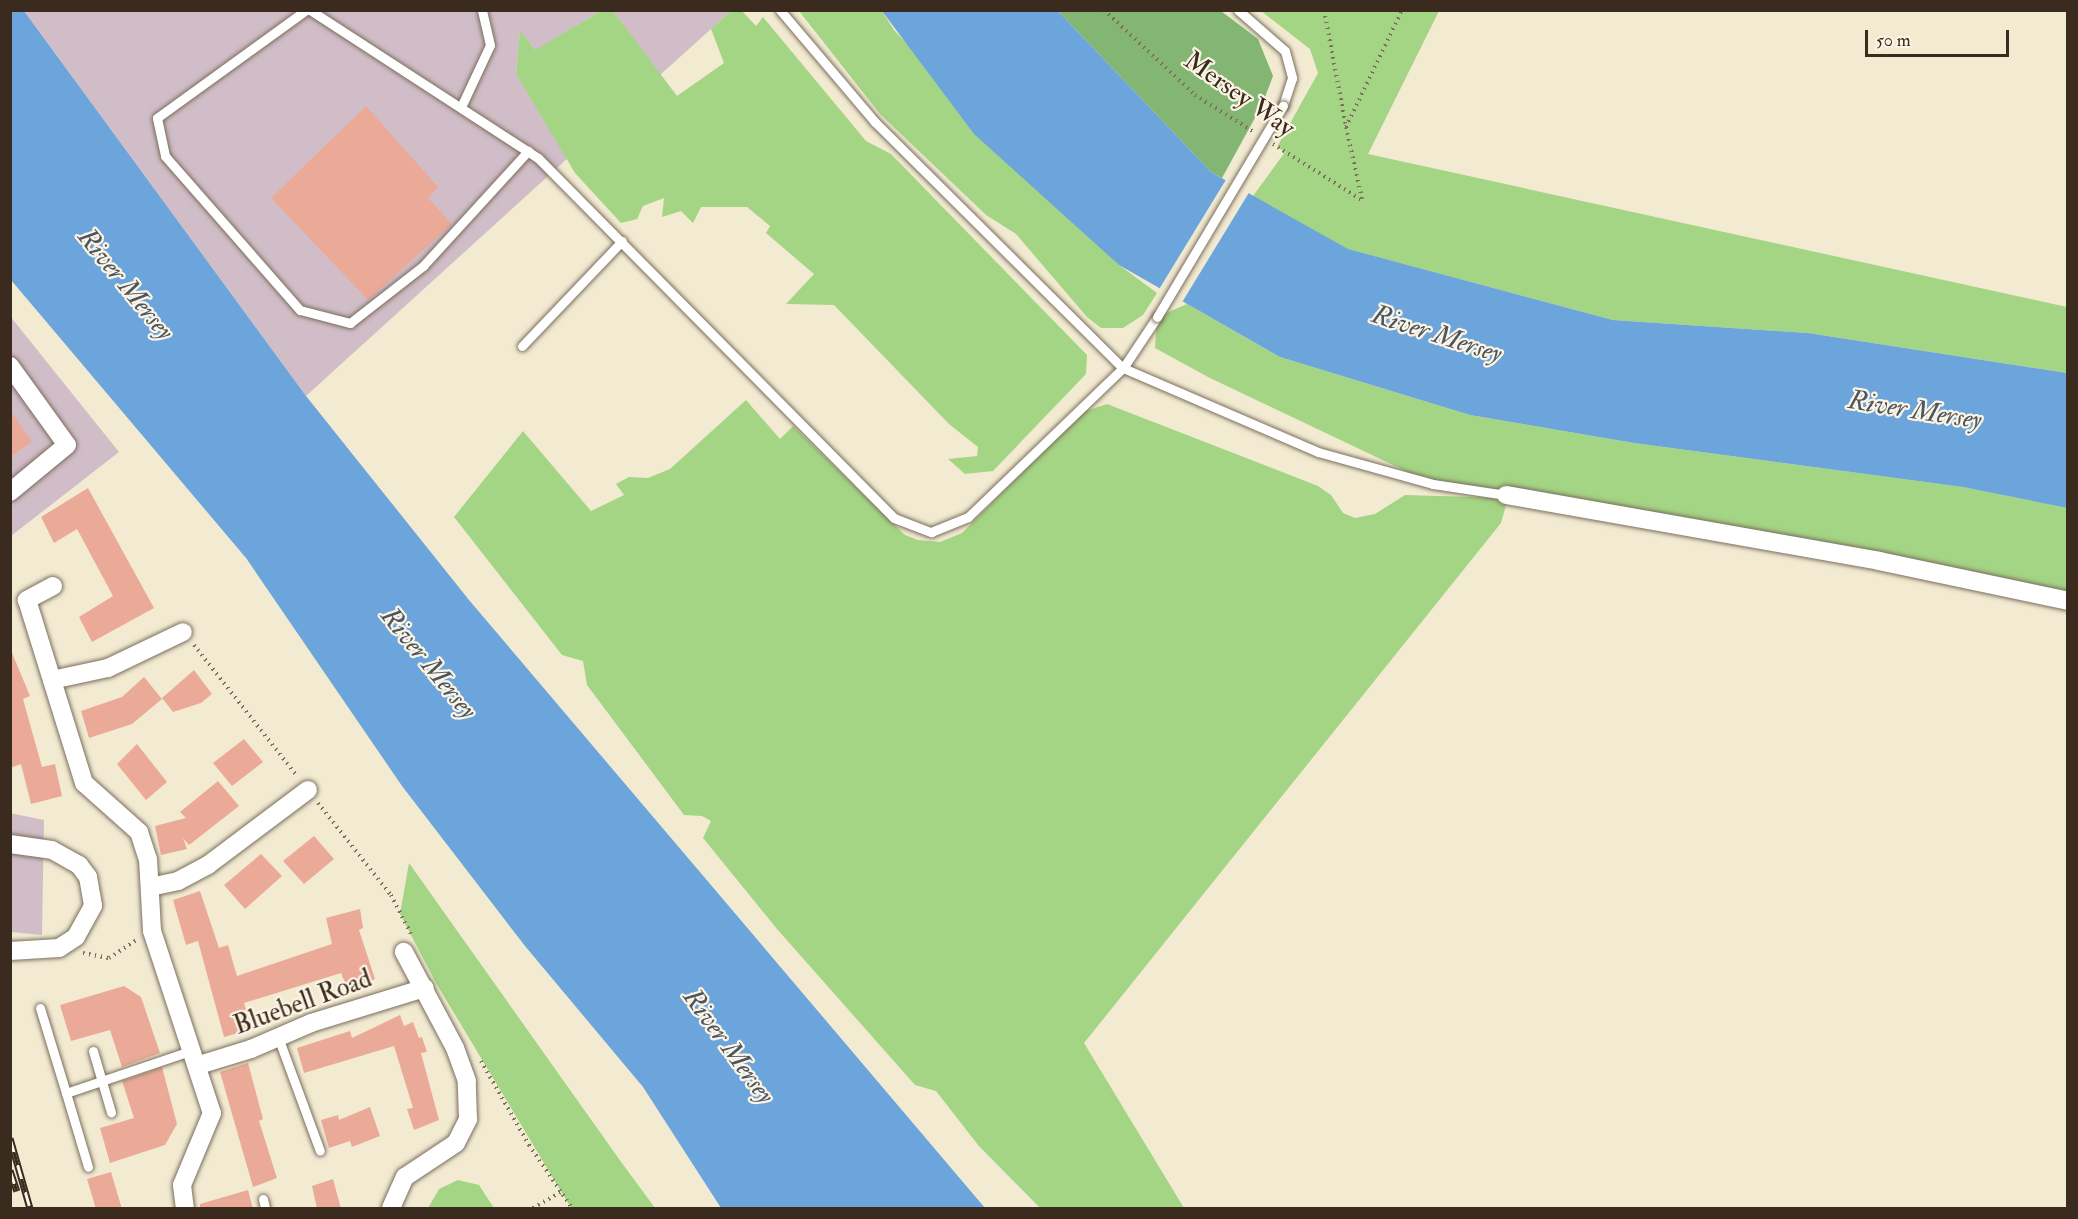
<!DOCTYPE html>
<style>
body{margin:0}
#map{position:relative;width:2078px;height:1219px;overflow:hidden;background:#f2ebd2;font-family:"IM FELL Double Pica",serif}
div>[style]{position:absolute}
.industrial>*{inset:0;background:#d1bdc8}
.green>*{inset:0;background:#a4d584}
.forest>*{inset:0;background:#83b672}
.water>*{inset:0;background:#6ca5db}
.pier>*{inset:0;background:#f2ebd2}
.building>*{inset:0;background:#ebaa98}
.path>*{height:4px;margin-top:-2px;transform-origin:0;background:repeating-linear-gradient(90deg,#7b6e5d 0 1.5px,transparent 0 6px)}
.roads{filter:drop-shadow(0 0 2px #7b6e5d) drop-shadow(0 0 2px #7b6e5d)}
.lane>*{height:9px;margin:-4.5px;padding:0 4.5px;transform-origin:4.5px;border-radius:4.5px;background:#fff}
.street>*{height:18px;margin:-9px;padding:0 9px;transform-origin:9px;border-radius:9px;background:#fff}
.rail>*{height:7px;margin-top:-3.5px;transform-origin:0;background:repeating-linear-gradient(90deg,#fcf5e5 0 14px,#3b2a1e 0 28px);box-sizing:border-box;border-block:2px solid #3b2a1e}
.bridges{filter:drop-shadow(0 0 2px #7b6e5d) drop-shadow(0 0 2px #7b6e5d)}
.lane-bridge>*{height:9px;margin:-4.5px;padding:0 4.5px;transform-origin:4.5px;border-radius:4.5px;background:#fff}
span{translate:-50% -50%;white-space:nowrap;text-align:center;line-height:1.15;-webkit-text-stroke:4.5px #fcf5e5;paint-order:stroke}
.street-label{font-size:26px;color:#3b2a1e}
.water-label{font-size:27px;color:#4c5560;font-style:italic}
.frame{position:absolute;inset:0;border:12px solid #3b2a1e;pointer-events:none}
.scale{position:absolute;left:1865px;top:30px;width:144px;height:27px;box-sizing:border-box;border:3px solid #3b2a1e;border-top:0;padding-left:8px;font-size:18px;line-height:21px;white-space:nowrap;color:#3b2a1e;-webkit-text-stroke:4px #fcf5e5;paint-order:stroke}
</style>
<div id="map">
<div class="industrial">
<div style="clip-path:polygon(24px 11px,601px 11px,534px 51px,520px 32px,516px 74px,568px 158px,306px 396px)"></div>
<div style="clip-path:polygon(613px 11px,731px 11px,660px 75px)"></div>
<div style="clip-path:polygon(10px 316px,119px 452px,11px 536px,10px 536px)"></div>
<div style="clip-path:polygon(10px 813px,44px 820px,42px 935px,11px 932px)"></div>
</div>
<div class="green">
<div style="clip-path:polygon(601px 11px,613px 11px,677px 96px,724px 63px,711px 29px,731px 11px,742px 11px,756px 26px,763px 17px,866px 141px,891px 154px,1087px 355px,1086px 374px,993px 471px,965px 474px,948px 459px,977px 456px,978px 447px,949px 424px,834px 305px,786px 304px,814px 274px,766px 233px,770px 226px,747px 207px,701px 207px,693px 223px,681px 211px,662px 217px,664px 198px,643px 206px,637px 219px,621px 223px,575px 173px,516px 74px,520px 31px,535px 50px)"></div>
<div style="clip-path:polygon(799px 11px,882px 11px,894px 30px,1119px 265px,1157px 293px,1143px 315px,1123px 328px,1101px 328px,1087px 317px,1016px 234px,986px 215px,880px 114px)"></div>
<div style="clip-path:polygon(1261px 11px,1439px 11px,1368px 154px,2067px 307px,2067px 373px,1808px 333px,1613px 320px,1347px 249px,1253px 196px,1285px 152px,1277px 147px,1318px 73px,1310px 49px)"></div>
<div style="clip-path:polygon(1187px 304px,1280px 357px,1470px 415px,1634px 443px,1964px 487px,2067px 508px,2067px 601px,1433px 484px,1210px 378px,1155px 348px,1157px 317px)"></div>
<div style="clip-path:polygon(746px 400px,780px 439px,793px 426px,905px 535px,918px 540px,940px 542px,962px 533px,1083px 412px,1107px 404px,1318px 486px,1331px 495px,1343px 513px,1355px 518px,1375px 514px,1405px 495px,1508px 498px,1501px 523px,1084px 1043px,1184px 1208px,1040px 1208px,978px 1145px,936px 1091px,915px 1085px,777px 929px,703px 838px,711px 821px,702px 816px,684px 815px,587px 685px,583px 661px,562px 655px,454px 517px,523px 431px,591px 511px,624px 495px,616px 484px,629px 477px,648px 478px,670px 469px)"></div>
<div style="clip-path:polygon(409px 863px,619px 1159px,655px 1208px,571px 1208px,436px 983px,400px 914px)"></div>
<div style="clip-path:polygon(458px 1180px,479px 1185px,494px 1208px,428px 1208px,439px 1189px)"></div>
</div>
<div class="forest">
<div style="clip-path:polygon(1058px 11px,1221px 11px,1258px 39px,1273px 76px,1262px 105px,1222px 178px,1211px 172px)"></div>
</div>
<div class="water">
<div style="clip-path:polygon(10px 11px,24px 11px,306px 396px,469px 600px,985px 1208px,721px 1208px,643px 1087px,525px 946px,402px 786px,246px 558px,11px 280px)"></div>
<div style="clip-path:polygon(882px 11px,1058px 11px,1211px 172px,1348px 249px,1613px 320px,1808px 333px,2067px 373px,2067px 508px,1963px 487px,1634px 443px,1470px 415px,1280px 357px,1119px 265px,974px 134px)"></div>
</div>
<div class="pier">
<div style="clip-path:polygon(1227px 178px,1250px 191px,1181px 304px,1158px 291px)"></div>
</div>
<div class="building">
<div style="clip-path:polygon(366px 106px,438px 187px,428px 198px,452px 224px,368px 300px,271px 198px)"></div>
<div style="clip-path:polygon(10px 410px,32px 442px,10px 457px)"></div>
<div style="clip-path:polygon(88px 488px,154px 608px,92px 642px,79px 617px,113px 596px,77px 529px,54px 543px,41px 517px)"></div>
<div style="clip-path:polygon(10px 648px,30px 696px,23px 699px,42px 767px,55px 764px,62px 796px,31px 804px,21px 764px,10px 768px)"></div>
<div style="clip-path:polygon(194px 670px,212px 694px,201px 703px,173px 712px,162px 698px)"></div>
<div style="clip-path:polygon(144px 677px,162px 699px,132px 724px,89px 738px,81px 711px,122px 697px)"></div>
<div style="clip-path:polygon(244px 739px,263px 762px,232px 786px,213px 763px)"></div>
<div style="clip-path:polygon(137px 744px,167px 782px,146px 800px,117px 764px)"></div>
<div style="clip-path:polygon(218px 781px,239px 806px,189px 845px,183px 838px,187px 849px,161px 855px,155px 826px,186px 818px,180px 812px)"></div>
<div style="clip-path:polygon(314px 836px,334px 859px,304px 884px,283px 861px)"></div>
<div style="clip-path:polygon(261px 854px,282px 876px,245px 909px,224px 885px)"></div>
<div style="clip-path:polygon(200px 891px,219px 948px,228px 945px,237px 976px,332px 944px,326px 918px,360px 909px,363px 928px,359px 930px,375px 979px,348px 990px,341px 973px,244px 1003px,252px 1029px,224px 1037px,198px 941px,186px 945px,173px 900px)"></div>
<div style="clip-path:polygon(124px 986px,141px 997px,160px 1053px,122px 1067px,110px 1030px,71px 1041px,60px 1005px)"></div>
<div style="clip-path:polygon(400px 1015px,404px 1026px,413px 1022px,419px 1038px,422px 1037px,427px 1052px,421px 1053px,439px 1120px,414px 1130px,407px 1109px,413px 1108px,394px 1046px,304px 1073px,297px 1048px,350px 1031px,352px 1038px)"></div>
<div style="clip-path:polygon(248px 1063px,263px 1119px,259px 1121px,277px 1178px,253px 1187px,220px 1072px)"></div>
<div style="clip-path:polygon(162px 1067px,177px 1124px,165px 1145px,110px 1163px,100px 1128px,134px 1118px,122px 1081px)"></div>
<div style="clip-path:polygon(370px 1107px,380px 1136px,352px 1147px,350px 1141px,329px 1148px,321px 1120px,338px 1115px,339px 1120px)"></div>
<div style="clip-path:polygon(111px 1172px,122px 1209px,96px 1209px,87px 1179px)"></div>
<div style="clip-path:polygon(333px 1179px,341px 1209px,317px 1209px,312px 1186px)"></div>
<div style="clip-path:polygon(248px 1190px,253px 1209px,200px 1209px,200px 1204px)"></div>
</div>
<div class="path">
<div style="left:1104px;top:10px;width:125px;rotate:43deg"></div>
<div style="left:1195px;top:95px;width:70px;rotate:32.1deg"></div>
<div style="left:1324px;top:10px;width:118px;rotate:79.3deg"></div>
<div style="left:1273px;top:144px;width:105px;rotate:32.2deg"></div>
<div style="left:1362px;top:199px;width:74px;rotate:-102.5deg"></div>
<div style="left:1346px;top:127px;width:130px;rotate:-64.4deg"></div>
<div style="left:194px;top:645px;width:167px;rotate:51.8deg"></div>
<div style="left:318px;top:803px;width:117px;rotate:51.6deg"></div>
<div style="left:391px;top:895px;width:46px;rotate:62.9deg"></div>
<div style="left:83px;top:953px;width:26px;rotate:11deg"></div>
<div style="left:109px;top:958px;width:35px;rotate:-33deg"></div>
<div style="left:481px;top:1061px;width:97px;rotate:60.3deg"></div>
<div style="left:529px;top:1145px;width:76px;rotate:55.7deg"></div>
<div style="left:533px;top:1208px;width:32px;rotate:-30deg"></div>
</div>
<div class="roads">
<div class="lane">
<div style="left:306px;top:10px;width:184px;rotate:144.1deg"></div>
<div style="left:157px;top:118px;width:39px;rotate:78deg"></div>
<div style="left:165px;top:156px;width:205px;rotate:48.8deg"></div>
<div style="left:300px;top:310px;width:52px;rotate:14.6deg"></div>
<div style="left:350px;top:323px;width:93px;rotate:-38deg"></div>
<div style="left:423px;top:266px;width:156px;rotate:-47.6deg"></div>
<div style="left:310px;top:10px;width:272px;rotate:33deg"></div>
<div style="left:538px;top:158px;width:506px;rotate:45.32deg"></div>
<div style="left:894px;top:518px;width:40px;rotate:21deg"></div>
<div style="left:931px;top:532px;width:40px;rotate:-22deg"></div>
<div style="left:968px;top:517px;width:215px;rotate:-43.9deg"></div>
<div style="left:1123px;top:368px;width:61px;rotate:-56.3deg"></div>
<div style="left:780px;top:10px;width:147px;rotate:49.7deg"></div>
<div style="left:875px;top:122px;width:349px;rotate:44.8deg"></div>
<div style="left:1123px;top:368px;width:212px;rotate:23.3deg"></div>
<div style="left:1318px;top:452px;width:119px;rotate:15.5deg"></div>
<div style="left:1433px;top:484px;width:74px;rotate:8.6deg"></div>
<div style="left:1238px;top:10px;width:62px;rotate:41.1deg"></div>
<div style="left:1285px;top:51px;width:28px;rotate:75deg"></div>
<div style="left:1292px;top:78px;width:29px;rotate:108deg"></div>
<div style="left:461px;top:107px;width:68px;rotate:-64.9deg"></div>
<div style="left:490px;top:45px;width:36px;rotate:-103deg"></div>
<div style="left:522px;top:346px;width:145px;rotate:-46.4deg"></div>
<div style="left:40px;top:1008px;width:89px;rotate:73deg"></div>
<div style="left:66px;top:1093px;width:134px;rotate:-18.7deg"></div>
<div style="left:278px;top:1037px;width:121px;rotate:69.8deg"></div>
<div style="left:93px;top:1051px;width:64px;rotate:73.6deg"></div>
<div style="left:66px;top:1093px;width:77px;rotate:73.4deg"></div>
<div style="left:263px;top:1199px;width:9px;rotate:77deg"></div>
</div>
<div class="street">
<div style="left:10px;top:366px;width:97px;rotate:54.2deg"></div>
<div style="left:67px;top:445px;width:74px;rotate:140.5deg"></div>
<div style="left:1506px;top:495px;width:379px;rotate:10deg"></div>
<div style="left:1879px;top:561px;width:193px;rotate:11.9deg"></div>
<div style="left:53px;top:586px;width:30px;rotate:152deg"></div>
<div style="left:27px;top:600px;width:192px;rotate:72.7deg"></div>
<div style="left:84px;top:783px;width:74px;rotate:41.7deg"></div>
<div style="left:139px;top:832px;width:28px;rotate:72deg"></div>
<div style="left:148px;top:859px;width:72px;rotate:86.8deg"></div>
<div style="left:152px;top:931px;width:192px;rotate:71.8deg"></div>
<div style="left:212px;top:1113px;width:78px;rotate:112.6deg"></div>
<div style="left:182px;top:1185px;width:23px;rotate:83deg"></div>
<div style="left:52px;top:680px;width:57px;rotate:-12.1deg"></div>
<div style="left:108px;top:668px;width:83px;rotate:-25.6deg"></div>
<div style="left:10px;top:844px;width:42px;rotate:8.1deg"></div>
<div style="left:52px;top:850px;width:31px;rotate:29deg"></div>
<div style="left:79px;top:865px;width:15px;rotate:53deg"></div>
<div style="left:88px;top:877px;width:29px;rotate:80deg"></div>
<div style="left:93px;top:906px;width:35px;rotate:119deg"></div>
<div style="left:76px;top:937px;width:20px;rotate:147deg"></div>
<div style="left:59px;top:948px;width:49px;rotate:176.5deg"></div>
<div style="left:150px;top:887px;width:29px;rotate:-12deg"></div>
<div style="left:178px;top:881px;width:34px;rotate:-28deg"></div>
<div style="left:208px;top:865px;width:125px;rotate:-36.9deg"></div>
<div style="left:199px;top:1065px;width:54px;rotate:-17.1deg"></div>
<div style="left:251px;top:1049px;width:65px;rotate:-23.4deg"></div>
<div style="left:311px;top:1023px;width:119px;rotate:-17.1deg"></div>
<div style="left:391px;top:1208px;width:34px;rotate:-66deg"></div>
<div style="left:405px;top:1177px;width:61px;rotate:-33.7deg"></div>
<div style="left:456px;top:1143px;width:27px;rotate:-63deg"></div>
<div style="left:468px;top:1119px;width:38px;rotate:-92deg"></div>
<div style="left:467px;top:1081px;width:35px;rotate:-110deg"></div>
<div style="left:455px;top:1048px;width:109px;rotate:-118deg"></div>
</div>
</div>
<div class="rail">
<div style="left:10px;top:1138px;width:73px;rotate:74.1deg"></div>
<div style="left:10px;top:1170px;width:22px;rotate:72deg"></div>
</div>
<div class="bridges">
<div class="lane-bridge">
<div style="left:1157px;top:317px;width:246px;rotate:-59.2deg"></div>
</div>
</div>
<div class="street-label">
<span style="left:1239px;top:95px;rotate:35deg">Mersey Way</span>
<span style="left:303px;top:1003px;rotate:-20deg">Bluebell Road</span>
</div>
<div class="water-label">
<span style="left:126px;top:284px;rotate:51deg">River Mersey</span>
<span style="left:1437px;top:334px;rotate:18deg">River Mersey</span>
<span style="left:1915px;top:410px;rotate:9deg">River Mersey</span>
<span style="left:429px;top:663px;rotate:51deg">River Mersey</span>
<span style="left:729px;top:1046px;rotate:54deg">River Mersey</span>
</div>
<div class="frame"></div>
<div class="scale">50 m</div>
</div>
